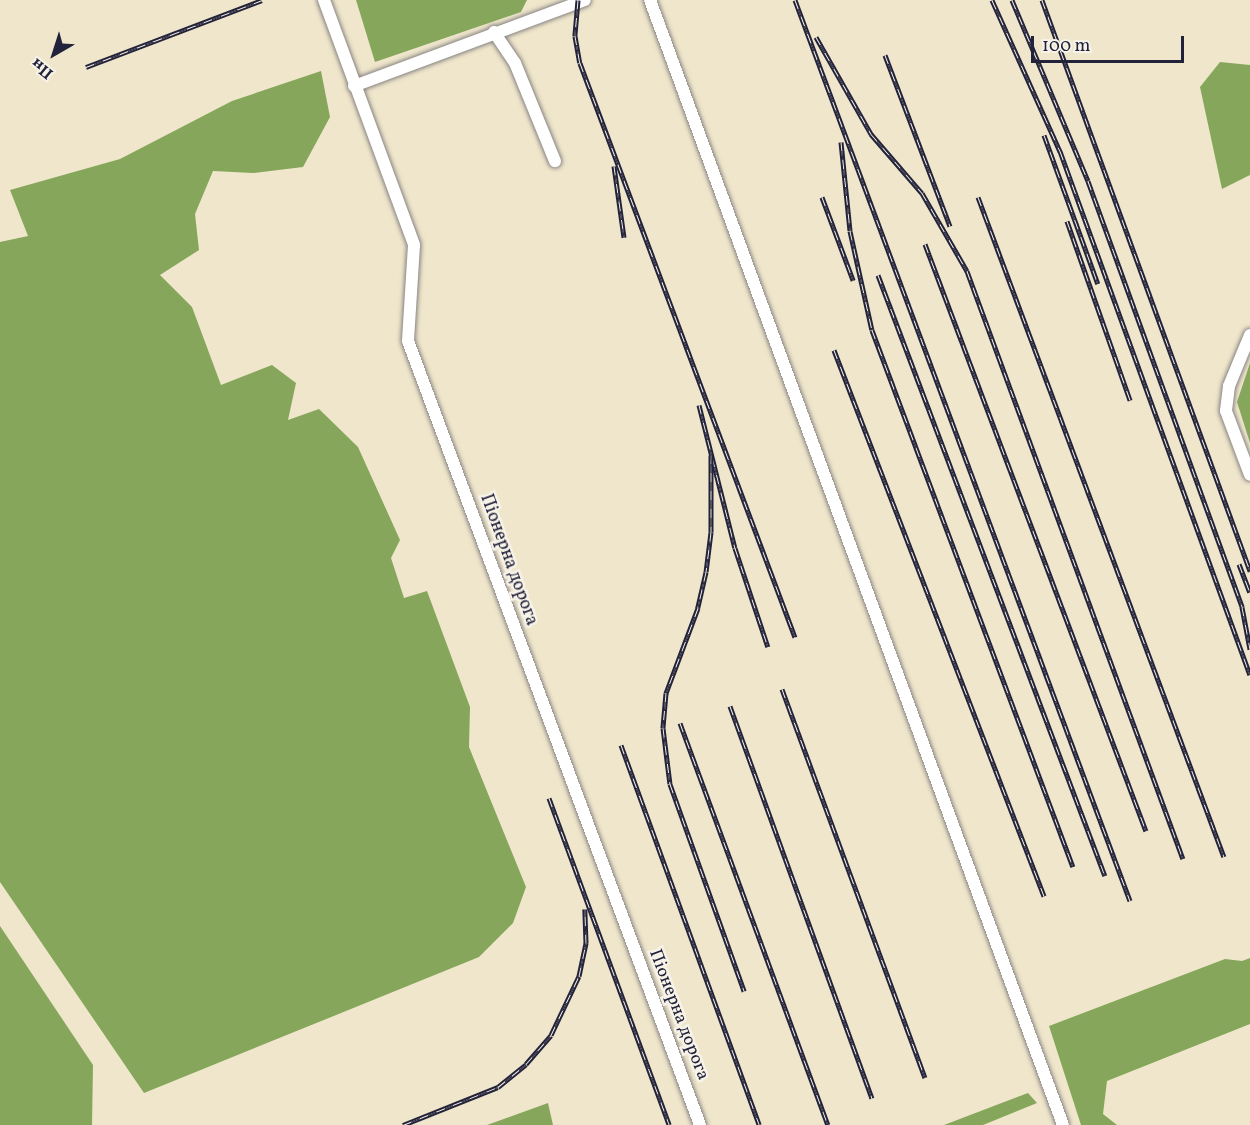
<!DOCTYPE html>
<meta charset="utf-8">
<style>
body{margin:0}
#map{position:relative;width:1250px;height:1125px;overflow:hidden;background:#efe6cb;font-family:Vollkorn,serif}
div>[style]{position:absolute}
.forest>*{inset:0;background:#86a75b}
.roads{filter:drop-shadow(0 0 2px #888483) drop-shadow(0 0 2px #888483)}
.minor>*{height:12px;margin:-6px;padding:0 6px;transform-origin:6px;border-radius:6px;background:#fff}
.rail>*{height:5px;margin-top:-2.5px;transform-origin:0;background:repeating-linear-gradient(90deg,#f7f3e8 0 9px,#22223b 0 18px);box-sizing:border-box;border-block:2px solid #22223b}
span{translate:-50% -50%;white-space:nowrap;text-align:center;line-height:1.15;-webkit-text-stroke:5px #f7f3e8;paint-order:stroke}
.street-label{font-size:18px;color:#22223b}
.north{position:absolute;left:24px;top:24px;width:60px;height:60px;-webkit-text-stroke:4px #f7f3e8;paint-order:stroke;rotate:219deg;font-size:16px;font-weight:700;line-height:24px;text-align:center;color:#22223b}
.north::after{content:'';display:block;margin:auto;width:21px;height:27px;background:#22223b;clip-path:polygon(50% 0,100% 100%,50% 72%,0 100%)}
.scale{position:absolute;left:1031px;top:36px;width:153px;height:27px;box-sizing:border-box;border:3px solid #22223b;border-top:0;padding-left:8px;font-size:18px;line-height:21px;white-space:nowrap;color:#22223b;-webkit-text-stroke:4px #f7f3e8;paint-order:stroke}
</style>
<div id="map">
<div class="forest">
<div style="clip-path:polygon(356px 0,527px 0,521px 12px,375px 62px)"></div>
<div style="clip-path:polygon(1220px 62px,1250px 65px,1250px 175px,1222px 189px,1200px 87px)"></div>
<div style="clip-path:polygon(321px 71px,330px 117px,303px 167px,253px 173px,213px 171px,195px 214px,199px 250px,160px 275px,192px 307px,221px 385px,272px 365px,296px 383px,288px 420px,319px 409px,358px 447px,400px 540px,391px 558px,404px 598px,427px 591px,470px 707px,469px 747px,526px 887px,513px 923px,479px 957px,144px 1093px,0 882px,0 242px,28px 236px,10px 190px,120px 159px,232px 101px)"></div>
<div style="clip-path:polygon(1250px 363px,1250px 443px,1237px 402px)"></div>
<div style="clip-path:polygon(0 926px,93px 1065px,92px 1125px,0 1125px)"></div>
<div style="clip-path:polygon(1250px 958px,1250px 1024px,1107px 1081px,1103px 1114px,1117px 1125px,1081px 1125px,1049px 1026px,1225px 959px,1242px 961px)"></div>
<div style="clip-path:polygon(1028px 1093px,1037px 1103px,983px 1125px,944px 1125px)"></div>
<div style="clip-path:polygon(548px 1103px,553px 1125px,487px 1125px)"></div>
</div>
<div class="roads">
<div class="minor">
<div style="left:324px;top:0;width:261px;rotate:69.8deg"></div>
<div style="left:414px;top:245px;width:96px;rotate:93.6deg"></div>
<div style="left:408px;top:341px;width:837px;rotate:69.57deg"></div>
<div style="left:650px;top:0;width:1198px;rotate:69.84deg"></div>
<div style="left:494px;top:32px;width:37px;rotate:56deg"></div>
<div style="left:515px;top:63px;width:106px;rotate:67.8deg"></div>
<div style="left:354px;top:86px;width:246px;rotate:-20.4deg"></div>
<div style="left:1250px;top:335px;width:55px;rotate:112.4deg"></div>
<div style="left:1229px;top:386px;width:25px;rotate:97deg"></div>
<div style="left:1226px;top:411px;width:68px;rotate:69.4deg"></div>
</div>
</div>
<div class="rail">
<div style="left:578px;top:0;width:36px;rotate:95deg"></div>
<div style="left:575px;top:36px;width:27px;rotate:80deg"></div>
<div style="left:580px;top:63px;width:613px;rotate:69.47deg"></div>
<div style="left:795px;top:0;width:961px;rotate:69.6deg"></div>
<div style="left:992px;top:0;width:166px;rotate:65.8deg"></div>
<div style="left:1060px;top:151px;width:557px;rotate:70.07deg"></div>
<div style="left:1012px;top:0;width:196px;rotate:67.2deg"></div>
<div style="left:1088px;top:181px;width:453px;rotate:70.1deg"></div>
<div style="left:1242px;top:607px;width:43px;rotate:79.2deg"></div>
<div style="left:1042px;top:0;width:608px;rotate:69.98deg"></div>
<div style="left:816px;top:37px;width:112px;rotate:60.4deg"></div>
<div style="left:871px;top:134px;width:78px;rotate:49.2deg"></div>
<div style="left:922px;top:193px;width:90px;rotate:60deg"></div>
<div style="left:967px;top:271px;width:626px;rotate:69.83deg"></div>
<div style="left:885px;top:55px;width:183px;rotate:69.2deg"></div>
<div style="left:86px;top:67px;width:188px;rotate:-20.8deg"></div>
<div style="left:1044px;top:135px;width:158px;rotate:70.1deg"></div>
<div style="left:841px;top:142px;width:89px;rotate:84.2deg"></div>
<div style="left:850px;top:231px;width:101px;rotate:77.5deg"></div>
<div style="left:872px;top:330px;width:573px;rotate:69.48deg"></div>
<div style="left:614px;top:166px;width:72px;rotate:82deg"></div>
<div style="left:822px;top:197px;width:89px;rotate:69.5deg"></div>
<div style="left:978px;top:197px;width:704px;rotate:69.56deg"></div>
<div style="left:1067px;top:221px;width:190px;rotate:70.6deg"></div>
<div style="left:925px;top:244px;width:627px;rotate:69.37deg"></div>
<div style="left:878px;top:275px;width:642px;rotate:69.31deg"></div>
<div style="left:834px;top:350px;width:585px;rotate:68.96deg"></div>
<div style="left:699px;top:405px;width:147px;rotate:75.9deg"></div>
<div style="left:735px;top:548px;width:104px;rotate:71.6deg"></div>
<div style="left:711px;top:455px;width:77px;rotate:90deg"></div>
<div style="left:711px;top:532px;width:40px;rotate:97.1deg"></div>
<div style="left:706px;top:572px;width:37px;rotate:103deg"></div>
<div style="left:698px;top:608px;width:91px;rotate:110.6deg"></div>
<div style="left:666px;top:693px;width:35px;rotate:95deg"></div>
<div style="left:663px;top:728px;width:56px;rotate:82.9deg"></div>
<div style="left:670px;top:784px;width:220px;rotate:70.3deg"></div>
<div style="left:1239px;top:564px;width:30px;rotate:69deg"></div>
<div style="left:782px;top:689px;width:414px;rotate:69.8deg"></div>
<div style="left:730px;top:706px;width:417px;rotate:70.1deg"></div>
<div style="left:680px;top:723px;width:428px;rotate:69.8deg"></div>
<div style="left:621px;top:745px;width:404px;rotate:70deg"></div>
<div style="left:549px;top:798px;width:348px;rotate:69.8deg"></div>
<div style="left:403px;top:1125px;width:102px;rotate:-21.8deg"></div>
<div style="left:498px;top:1087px;width:36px;rotate:-39deg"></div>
<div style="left:526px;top:1064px;width:38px;rotate:-49deg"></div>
<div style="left:551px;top:1035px;width:65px;rotate:-64.6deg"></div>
<div style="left:579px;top:976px;width:34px;rotate:-78deg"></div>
<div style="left:586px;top:943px;width:34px;rotate:-92deg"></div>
</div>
<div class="street-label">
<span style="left:508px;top:560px;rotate:70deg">Піонерна дорога</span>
<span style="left:678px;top:1015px;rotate:69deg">Піонерна дорога</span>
</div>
<div class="north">Пн</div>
<div class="scale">100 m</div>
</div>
